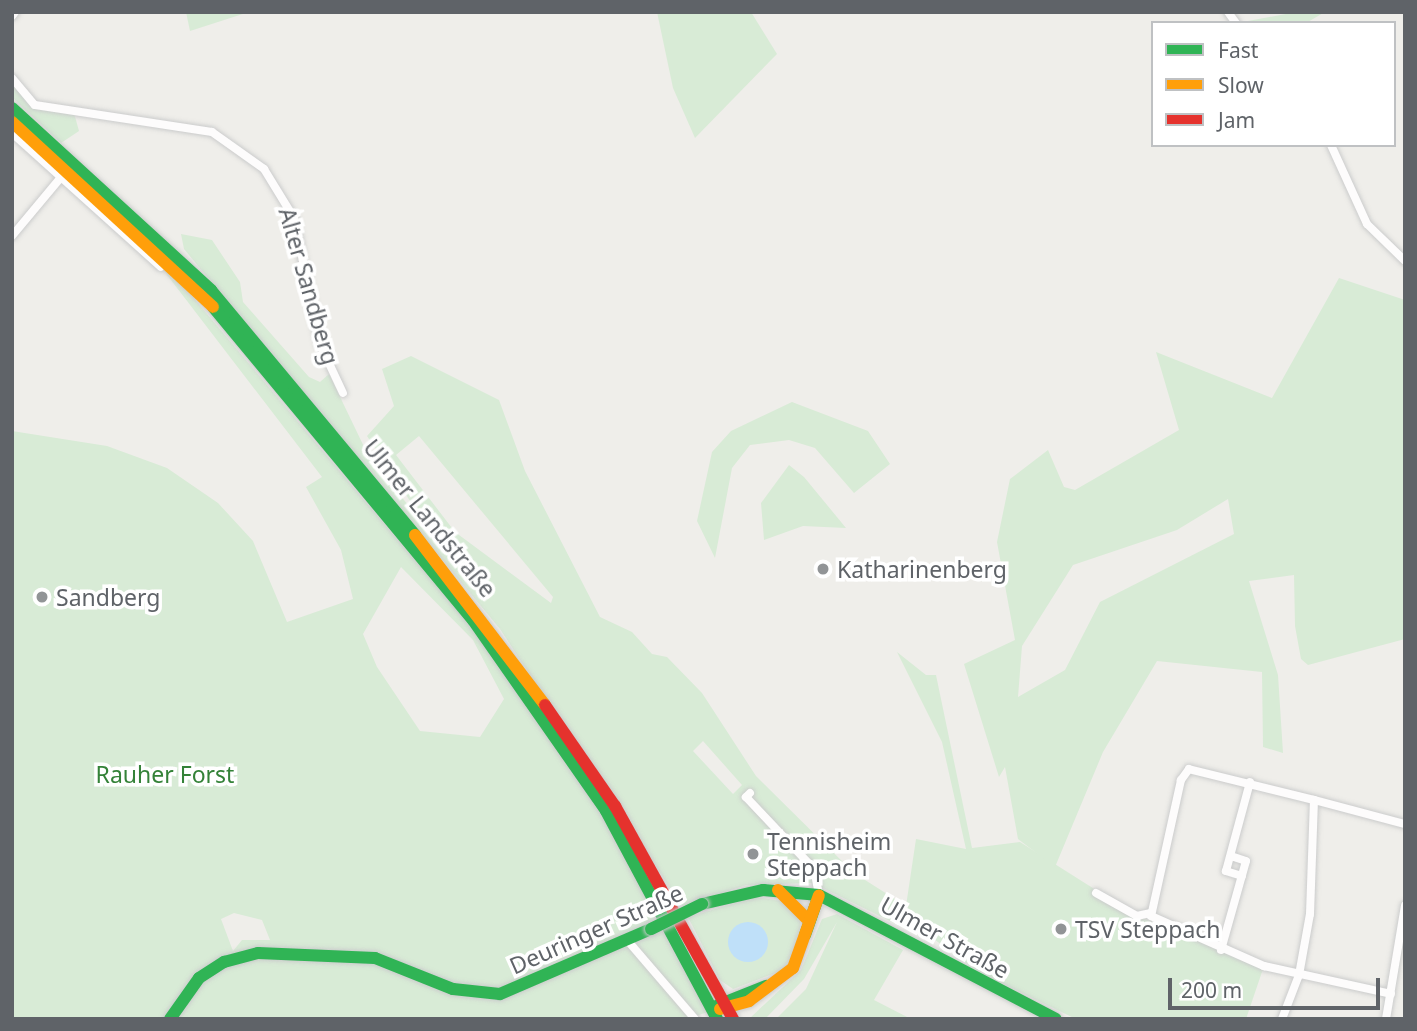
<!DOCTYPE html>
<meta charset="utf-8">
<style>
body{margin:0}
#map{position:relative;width:1417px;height:1031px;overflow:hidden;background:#efeeea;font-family:"Noto Sans",sans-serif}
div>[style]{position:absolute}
.green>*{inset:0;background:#d8ebd6}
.water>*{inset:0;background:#bfe0f9}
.round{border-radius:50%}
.roads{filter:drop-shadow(0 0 2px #cbcccc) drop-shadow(0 0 2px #cbcccc)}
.street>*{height:8px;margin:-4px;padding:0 4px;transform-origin:4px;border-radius:4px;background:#fdfcfc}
.fast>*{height:12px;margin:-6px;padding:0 6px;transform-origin:6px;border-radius:6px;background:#30b455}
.slow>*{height:12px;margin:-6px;padding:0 6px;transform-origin:6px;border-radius:6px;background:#ff9f0a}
.jam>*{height:12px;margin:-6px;padding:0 6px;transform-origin:6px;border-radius:6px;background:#e5322d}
.bridges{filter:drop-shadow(0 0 2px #cacacb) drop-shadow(0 0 2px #cacacb)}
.fast-bridge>*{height:12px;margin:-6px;padding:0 6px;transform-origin:6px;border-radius:6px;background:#30b455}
.dots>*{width:19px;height:19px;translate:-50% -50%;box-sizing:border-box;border:4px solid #fff;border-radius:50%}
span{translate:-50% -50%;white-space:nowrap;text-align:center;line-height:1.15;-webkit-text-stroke:7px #fff;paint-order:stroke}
.street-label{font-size:23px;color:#5f6368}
.poi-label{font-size:23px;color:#5f6368}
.left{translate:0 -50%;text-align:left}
.park-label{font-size:23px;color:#348238}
.frame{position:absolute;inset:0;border:14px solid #5f6368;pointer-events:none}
.legend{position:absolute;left:1151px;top:21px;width:245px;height:126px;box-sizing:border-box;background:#fff;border:2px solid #bfc1c3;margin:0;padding:9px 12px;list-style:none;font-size:21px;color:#5f6368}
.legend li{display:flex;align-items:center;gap:14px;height:35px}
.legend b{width:35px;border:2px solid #bfc1c3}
.scale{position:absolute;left:1168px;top:978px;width:212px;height:32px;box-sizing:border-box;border:4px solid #5f6368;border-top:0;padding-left:9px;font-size:21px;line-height:24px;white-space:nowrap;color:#5f6368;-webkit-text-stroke:5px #fff;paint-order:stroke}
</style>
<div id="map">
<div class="green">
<div style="clip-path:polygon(186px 12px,249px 12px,190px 31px)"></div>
<div style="clip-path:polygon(657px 12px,751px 12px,777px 54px,695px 138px,673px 88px)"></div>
<div style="clip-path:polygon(1296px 12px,1325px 12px,1306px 23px,1248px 21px)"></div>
<div style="clip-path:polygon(12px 83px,31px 106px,74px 113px,79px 131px,61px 143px,12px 97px)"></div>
<div style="clip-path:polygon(evenodd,181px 234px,212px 240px,240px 282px,243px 302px,309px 377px,320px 382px,329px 374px,368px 455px,456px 565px,460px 561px,418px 513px,367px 436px,394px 406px,382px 369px,411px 356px,499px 400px,525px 471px,600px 617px,632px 632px,652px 654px,667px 657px,702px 693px,756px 776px,854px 873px,906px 906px,916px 839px,966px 849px,942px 742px,897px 652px,926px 675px,936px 675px,972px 848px,1020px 842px,1137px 916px,1264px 966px,1246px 1019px,1076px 1019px,979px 972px,916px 926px,904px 928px,813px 883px,746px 885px,682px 906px,500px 629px,184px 249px,181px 234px,419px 436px,553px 597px,551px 603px,455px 532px,396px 455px,419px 436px,181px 234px,703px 741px,742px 785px,733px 794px,693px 751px,703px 741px)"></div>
<div style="clip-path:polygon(evenodd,164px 263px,493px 653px,609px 827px,660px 917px,648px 923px,653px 933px,666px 927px,708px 1012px,686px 1019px,12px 1019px,12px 431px,107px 446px,167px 468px,218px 503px,253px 541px,287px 622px,353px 599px,341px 550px,306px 487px,322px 477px,161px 267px,164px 263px,401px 567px,473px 640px,504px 699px,480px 737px,420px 731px,377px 667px,363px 634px,401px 567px,164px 263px,234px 913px,262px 920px,270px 940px,242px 940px,233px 951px,221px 919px,234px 913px)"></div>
<div style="clip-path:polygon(evenodd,1339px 278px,1405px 300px,1405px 639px,1308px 665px,1301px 659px,1295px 626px,1294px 575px,1249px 581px,1278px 675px,1283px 753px,1263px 747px,1262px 672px,1157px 661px,1103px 752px,1055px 867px,1018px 839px,1005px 767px,999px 777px,964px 664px,1015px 640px,997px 542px,1010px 479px,1048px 450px,1064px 487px,1075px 490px,1179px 430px,1156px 352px,1272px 398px,1339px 278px,1228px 499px,1234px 534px,1100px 602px,1065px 670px,1018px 697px,1022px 646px,1073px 565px,1177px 530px,1228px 499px)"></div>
<div style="clip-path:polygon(792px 402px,868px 431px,890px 464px,854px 493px,815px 448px,789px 440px,750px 445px,732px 468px,715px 558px,697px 521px,712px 452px,731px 431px)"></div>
<div style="clip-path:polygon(789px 465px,804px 477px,846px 528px,803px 526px,764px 540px,761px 503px)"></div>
<div style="clip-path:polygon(756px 897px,788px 902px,800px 917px,800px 937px,786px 969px,733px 989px,720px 980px,688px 917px)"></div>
<div style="clip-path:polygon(837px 914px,903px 950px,874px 1000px,911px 1019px,776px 1019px,806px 989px,837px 922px,804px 979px,765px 1019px,749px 1019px,801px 970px,822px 919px)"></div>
</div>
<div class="water">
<div class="round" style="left:728px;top:922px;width:40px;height:40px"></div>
</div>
<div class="roads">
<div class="street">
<div style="left:1228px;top:12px;width:14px;rotate:54deg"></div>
<div style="left:12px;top:16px;width:5px;rotate:-53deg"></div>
<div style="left:12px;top:78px;width:35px;rotate:50deg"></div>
<div style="left:35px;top:105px;width:179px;rotate:8.7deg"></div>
<div style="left:212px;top:132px;width:64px;rotate:35.4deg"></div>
<div style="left:264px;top:169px;width:57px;rotate:58.5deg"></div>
<div style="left:294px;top:218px;width:129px;rotate:78.3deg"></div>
<div style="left:320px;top:344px;width:54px;rotate:64.9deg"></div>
<div style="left:12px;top:133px;width:200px;rotate:42deg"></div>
<div style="left:1331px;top:145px;width:87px;rotate:65.5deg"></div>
<div style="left:1367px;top:224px;width:53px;rotate:44.2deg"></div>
<div style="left:12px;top:236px;width:78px;rotate:-50.2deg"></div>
<div style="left:750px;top:793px;width:6px;rotate:135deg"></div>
<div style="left:746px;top:797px;width:99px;rotate:46.6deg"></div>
<div style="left:814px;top:869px;width:26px;rotate:79deg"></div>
<div style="left:1314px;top:800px;width:129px;rotate:-166.1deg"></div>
<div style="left:1189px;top:769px;width:14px;rotate:126deg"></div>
<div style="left:1181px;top:780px;width:139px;rotate:102.4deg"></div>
<div style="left:1151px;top:916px;width:124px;rotate:23.9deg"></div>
<div style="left:1264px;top:966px;width:130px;rotate:12.4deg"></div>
<div style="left:1242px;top:876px;width:17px;rotate:-163deg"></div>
<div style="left:1226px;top:871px;width:92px;rotate:-74.9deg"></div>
<div style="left:1096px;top:893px;width:47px;rotate:29.3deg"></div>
<div style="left:1137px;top:916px;width:13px;rotate:-13deg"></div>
<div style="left:627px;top:940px;width:104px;rotate:49.3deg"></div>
<div style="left:1221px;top:950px;width:92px;rotate:-74.3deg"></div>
<div style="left:1246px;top:861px;width:16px;rotate:-162deg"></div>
<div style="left:1282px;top:1019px;width:47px;rotate:-68.9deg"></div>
<div style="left:1299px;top:975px;width:62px;rotate:-79.8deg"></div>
<div style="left:1310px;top:914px;width:114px;rotate:-88deg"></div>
<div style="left:1314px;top:800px;width:94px;rotate:14.8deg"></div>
<div style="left:1386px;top:1019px;width:115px;rotate:-80.5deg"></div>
</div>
<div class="fast">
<div style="left:12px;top:108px;width:270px;rotate:42.4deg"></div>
<div style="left:211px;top:290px;width:319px;rotate:50.2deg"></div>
<div style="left:213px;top:307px;width:407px;rotate:50.3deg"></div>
<div style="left:473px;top:620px;width:233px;rotate:55.1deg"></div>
<div style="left:606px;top:811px;width:236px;rotate:61.9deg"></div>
<div style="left:702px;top:904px;width:63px;rotate:-12.9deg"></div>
<div style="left:763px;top:890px;width:56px;rotate:5.1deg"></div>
<div style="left:819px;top:895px;width:267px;rotate:27.6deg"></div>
<div style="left:805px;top:935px;width:42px;rotate:-70.7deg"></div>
<div style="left:718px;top:1005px;width:52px;rotate:-21.6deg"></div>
<div style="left:170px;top:1019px;width:50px;rotate:-54.7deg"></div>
<div style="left:199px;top:978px;width:30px;rotate:-33deg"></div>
<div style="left:224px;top:962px;width:35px;rotate:-15deg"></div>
<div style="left:258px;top:953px;width:117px;rotate:2.4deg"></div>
<div style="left:375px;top:958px;width:84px;rotate:21.7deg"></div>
<div style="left:453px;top:989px;width:47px;rotate:6.1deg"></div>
<div style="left:500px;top:994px;width:164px;rotate:-23.3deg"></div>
</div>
<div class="slow">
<div style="left:12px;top:122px;width:273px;rotate:42.6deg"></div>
<div style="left:415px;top:535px;width:214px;rotate:52.6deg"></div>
<div style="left:778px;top:890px;width:40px;rotate:45deg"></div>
<div style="left:720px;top:1009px;width:30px;rotate:-15deg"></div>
<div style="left:749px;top:1001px;width:55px;rotate:-36.9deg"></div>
<div style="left:793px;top:968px;width:77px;rotate:-70.4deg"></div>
</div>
<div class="jam">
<div style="left:545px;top:705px;width:123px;rotate:55.3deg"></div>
<div style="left:615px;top:806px;width:244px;rotate:61deg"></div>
</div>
</div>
<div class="bridges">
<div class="fast-bridge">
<div style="left:651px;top:929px;width:57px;rotate:-26.1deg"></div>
</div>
</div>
<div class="dots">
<div style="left:823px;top:569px;background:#919496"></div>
<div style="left:42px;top:597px;background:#919496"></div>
<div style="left:753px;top:854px;background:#919496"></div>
<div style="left:1061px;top:929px;background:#919496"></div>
</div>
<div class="street-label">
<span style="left:309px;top:286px;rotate:74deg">Alter Sandberg</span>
<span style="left:430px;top:518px;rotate:51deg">Ulmer Landstraße</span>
<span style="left:596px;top:929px;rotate:-24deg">Deuringer Straße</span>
<span style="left:945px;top:937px;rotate:29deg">Ulmer Straße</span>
</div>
<div class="poi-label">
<span class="left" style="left:837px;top:569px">Katharinenberg</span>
<span class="left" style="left:56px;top:597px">Sandberg</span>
<span class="left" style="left:767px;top:854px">Tennisheim<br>Steppach</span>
<span class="left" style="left:1075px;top:929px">TSV Steppach</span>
</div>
<div class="park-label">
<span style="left:165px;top:774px">Rauher Forst</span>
</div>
<div class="frame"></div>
<ul class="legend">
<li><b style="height:9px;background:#30b455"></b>Fast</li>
<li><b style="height:9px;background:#ff9f0a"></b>Slow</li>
<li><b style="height:9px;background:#e5322d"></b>Jam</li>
</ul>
<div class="scale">200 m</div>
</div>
